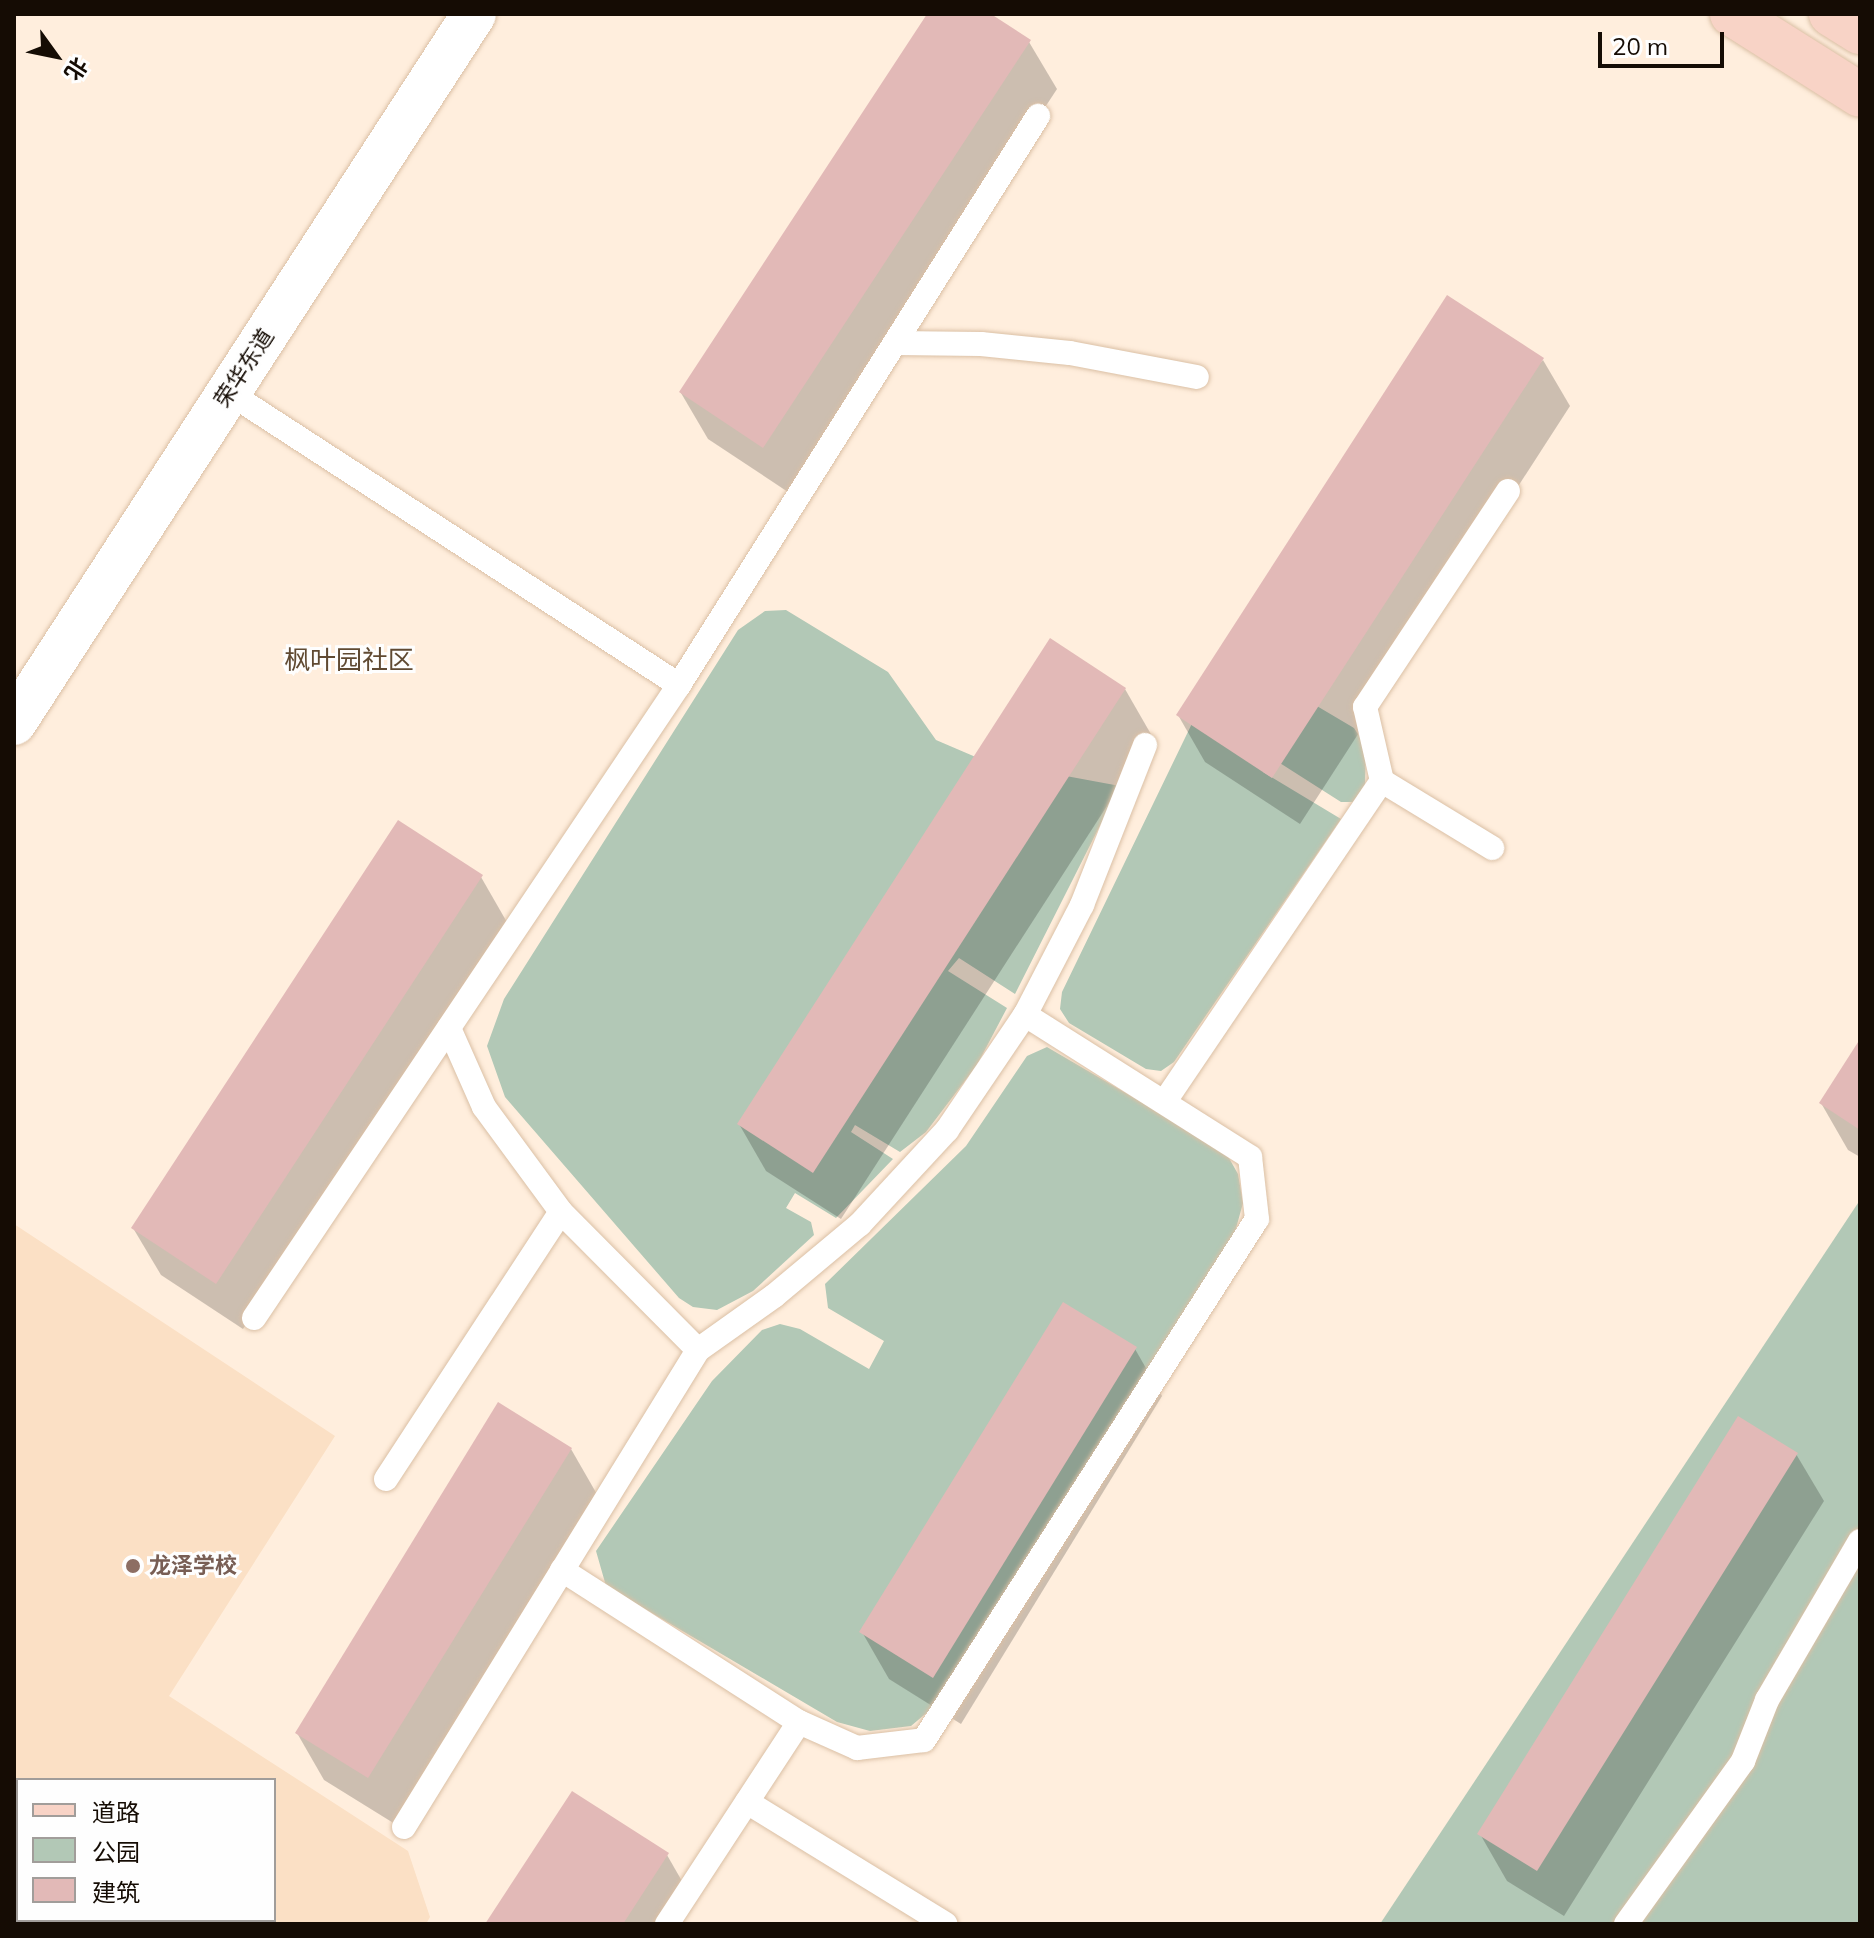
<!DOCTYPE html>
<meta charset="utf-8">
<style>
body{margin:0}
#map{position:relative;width:1874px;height:1938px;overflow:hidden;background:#fed;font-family:Mulish,"Noto Sans SC",sans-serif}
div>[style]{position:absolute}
.built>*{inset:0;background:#fbe0c5}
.green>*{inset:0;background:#b2c8b6}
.shadow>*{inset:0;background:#0003}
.building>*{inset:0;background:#e2b9b7}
.roads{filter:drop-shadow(0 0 2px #dbc0a5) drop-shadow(0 0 2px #dbc0a5)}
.service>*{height:24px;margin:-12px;padding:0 12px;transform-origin:12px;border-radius:12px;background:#fff}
.tertiary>*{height:44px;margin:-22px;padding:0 22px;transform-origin:22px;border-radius:22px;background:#fff}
.secondary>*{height:44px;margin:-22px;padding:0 22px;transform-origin:22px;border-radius:22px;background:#f8d3c6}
.dots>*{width:22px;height:22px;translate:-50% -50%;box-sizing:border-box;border:4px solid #fefefe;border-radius:50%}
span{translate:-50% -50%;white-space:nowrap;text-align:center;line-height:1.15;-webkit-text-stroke:6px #fefefe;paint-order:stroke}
.street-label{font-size:22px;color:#150c04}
.education-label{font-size:22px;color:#785e54;font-weight:700}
.left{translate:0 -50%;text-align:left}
.quarter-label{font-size:26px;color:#604a32}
.frame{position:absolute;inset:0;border:16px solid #150c04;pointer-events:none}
.legend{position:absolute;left:16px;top:1778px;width:260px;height:144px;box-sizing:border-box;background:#fefefe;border:2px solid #a19d9a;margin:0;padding:10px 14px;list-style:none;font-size:24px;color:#150c04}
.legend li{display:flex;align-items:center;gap:16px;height:40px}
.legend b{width:40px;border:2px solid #a19d9a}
.north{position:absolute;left:16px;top:16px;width:80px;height:80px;-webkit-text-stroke:6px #fefefe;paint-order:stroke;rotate:123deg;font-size:22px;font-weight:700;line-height:32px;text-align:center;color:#150c04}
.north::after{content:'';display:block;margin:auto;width:28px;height:36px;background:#150c04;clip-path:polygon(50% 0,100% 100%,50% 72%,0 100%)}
.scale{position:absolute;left:1598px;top:32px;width:126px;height:36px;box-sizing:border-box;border:4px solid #150c04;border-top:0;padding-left:10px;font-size:24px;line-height:28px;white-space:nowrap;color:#150c04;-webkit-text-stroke:6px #fefefe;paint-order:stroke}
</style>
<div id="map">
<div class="built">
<div style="clip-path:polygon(evenodd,14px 1224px,335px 1436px,169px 1696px,408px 1851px,430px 1917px,426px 1924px,14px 1924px,14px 1224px,18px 1780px,274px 1780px,274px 1920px,18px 1920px,18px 1780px)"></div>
</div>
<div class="green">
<div style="clip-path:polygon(786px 610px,888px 672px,936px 740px,985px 761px,1120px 786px,1015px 994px,959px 958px,948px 971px,1007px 1008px,977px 1065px,926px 1132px,900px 1152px,855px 1125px,851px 1132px,893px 1159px,836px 1218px,795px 1193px,786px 1208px,811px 1222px,814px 1235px,753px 1291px,717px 1310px,693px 1307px,679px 1298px,505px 1097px,487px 1046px,504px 999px,738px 630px,765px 611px)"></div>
<div style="clip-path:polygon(1246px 664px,1354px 728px,1366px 746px,1365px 784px,1353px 802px,1341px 802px,1272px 758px,1263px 772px,1341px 819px,1174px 1062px,1161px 1071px,1146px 1069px,1069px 1023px,1060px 1009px,1062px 992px,1215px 676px)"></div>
<div style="clip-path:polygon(1047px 1047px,1225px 1151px,1238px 1174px,1243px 1203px,1235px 1232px,936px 1705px,911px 1726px,870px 1731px,837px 1722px,606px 1586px,596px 1551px,712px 1381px,762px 1330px,780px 1324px,800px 1329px,869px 1369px,884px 1341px,828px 1308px,825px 1284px,966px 1146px,1027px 1056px)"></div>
<div style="clip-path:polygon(1860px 1200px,1860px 1924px,1380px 1924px)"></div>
<div style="clip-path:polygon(14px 1831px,18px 1833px,21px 1924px,14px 1924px)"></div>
</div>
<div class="shadow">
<div style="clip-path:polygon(929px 14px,987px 14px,1029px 42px,1057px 89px,791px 494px,708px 439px,681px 393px)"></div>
<div style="clip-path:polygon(1543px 360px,1570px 406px,1300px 824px,1205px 762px,1178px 715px)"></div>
<div style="clip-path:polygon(1125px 689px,1152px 736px,841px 1219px,766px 1171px,739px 1124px)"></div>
<div style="clip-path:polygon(481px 877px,508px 924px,243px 1329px,161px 1275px,133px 1228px)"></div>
<div style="clip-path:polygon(1860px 1043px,1860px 1157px,1848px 1150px,1821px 1103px)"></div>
<div style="clip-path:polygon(1135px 1349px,1162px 1396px,961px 1724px,889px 1679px,862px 1632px)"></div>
<div style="clip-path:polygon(571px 1449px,598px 1496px,395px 1824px,324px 1780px,297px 1733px)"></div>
<div style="clip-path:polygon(1796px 1454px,1824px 1501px,1564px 1916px,1507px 1881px,1480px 1834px)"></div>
<div style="clip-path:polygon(667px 1855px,694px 1902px,680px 1924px,488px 1924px)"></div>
</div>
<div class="building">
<div style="clip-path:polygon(927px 14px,991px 14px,1031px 40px,763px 448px,679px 392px)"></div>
<div style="clip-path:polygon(1447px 295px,1544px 358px,1272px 778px,1176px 715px)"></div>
<div style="clip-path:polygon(1050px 638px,1126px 688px,813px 1173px,737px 1124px)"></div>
<div style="clip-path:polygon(398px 820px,483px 875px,216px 1284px,131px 1228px)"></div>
<div style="clip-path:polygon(1860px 1039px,1860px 1130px,1819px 1103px)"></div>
<div style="clip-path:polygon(1063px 1302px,1137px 1347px,933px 1678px,859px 1632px)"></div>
<div style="clip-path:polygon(498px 1402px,572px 1448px,368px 1778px,295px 1733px)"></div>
<div style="clip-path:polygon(1738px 1416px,1798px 1453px,1537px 1871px,1477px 1834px)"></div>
<div style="clip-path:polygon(572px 1791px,669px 1853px,623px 1924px,485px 1924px)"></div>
</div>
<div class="roads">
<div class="service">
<div style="left:895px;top:343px;width:86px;rotate:0.7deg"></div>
<div style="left:981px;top:344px;width:89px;rotate:5.8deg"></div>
<div style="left:1070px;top:353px;width:129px;rotate:10.7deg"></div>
<div style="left:228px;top:392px;width:538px;rotate:33.01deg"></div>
<div style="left:1382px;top:781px;width:76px;rotate:-102.9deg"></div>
<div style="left:1365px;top:707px;width:259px;rotate:-56.5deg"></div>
<div style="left:449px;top:1028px;width:86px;rotate:66.1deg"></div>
<div style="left:484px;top:1107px;width:130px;rotate:53.7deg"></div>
<div style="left:561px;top:1212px;width:194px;rotate:45.2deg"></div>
<div style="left:1165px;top:1101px;width:387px;rotate:-55.9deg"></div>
<div style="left:1382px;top:781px;width:129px;rotate:31.3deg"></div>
<div style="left:254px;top:1318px;width:762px;rotate:-56.12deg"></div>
<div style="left:679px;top:685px;width:673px;rotate:-57.75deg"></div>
<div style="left:386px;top:1479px;width:319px;rotate:-56.8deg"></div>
<div style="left:562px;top:1570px;width:282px;rotate:32.7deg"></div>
<div style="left:799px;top:1722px;width:64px;rotate:24.1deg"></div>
<div style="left:857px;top:1748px;width:67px;rotate:-6.8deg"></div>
<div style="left:924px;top:1740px;width:618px;rotate:-57.42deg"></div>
<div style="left:1257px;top:1219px;width:62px;rotate:-96.4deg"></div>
<div style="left:1250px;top:1157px;width:266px;rotate:-147.7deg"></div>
<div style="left:747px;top:1802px;width:233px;rotate:31.6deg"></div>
<div style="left:404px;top:1827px;width:560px;rotate:-58.35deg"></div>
<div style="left:698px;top:1350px;width:93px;rotate:-35.4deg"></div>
<div style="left:774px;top:1296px;width:112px;rotate:-39.9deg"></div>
<div style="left:860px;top:1224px;width:128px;rotate:-47.2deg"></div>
<div style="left:947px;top:1130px;width:139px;rotate:-55.9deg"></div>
<div style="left:1025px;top:1015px;width:124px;rotate:-62.6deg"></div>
<div style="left:1082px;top:905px;width:172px;rotate:-68.5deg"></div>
<div style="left:667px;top:1924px;width:241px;rotate:-56.8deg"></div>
<div style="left:1626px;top:1924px;width:201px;rotate:-54.3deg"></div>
<div style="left:1743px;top:1761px;width:66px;rotate:-68.5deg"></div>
<div style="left:1767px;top:1700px;width:184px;rotate:-59.7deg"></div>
</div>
<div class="tertiary">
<div style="left:14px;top:723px;width:845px;rotate:-57.02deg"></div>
</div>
<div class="secondary">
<div style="left:1732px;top:14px;width:151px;rotate:32.3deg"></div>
<div style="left:1831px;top:14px;width:34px;rotate:32deg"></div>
</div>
</div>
<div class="dots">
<div style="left:133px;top:1566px;background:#8d6e63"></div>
</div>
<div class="street-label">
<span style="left:244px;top:368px;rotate:-57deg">荣华东道</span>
</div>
<div class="education-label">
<span class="left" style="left:149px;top:1566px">龙泽学校</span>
</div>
<div class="quarter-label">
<span style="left:349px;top:660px">枫叶园社区</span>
</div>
<div class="frame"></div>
<ul class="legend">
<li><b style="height:10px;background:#f8d3c6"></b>道路</li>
<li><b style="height:22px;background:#b2c8b6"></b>公园</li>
<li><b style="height:22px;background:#e2b9b7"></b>建筑</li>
</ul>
<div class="north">北</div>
<div class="scale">20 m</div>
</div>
